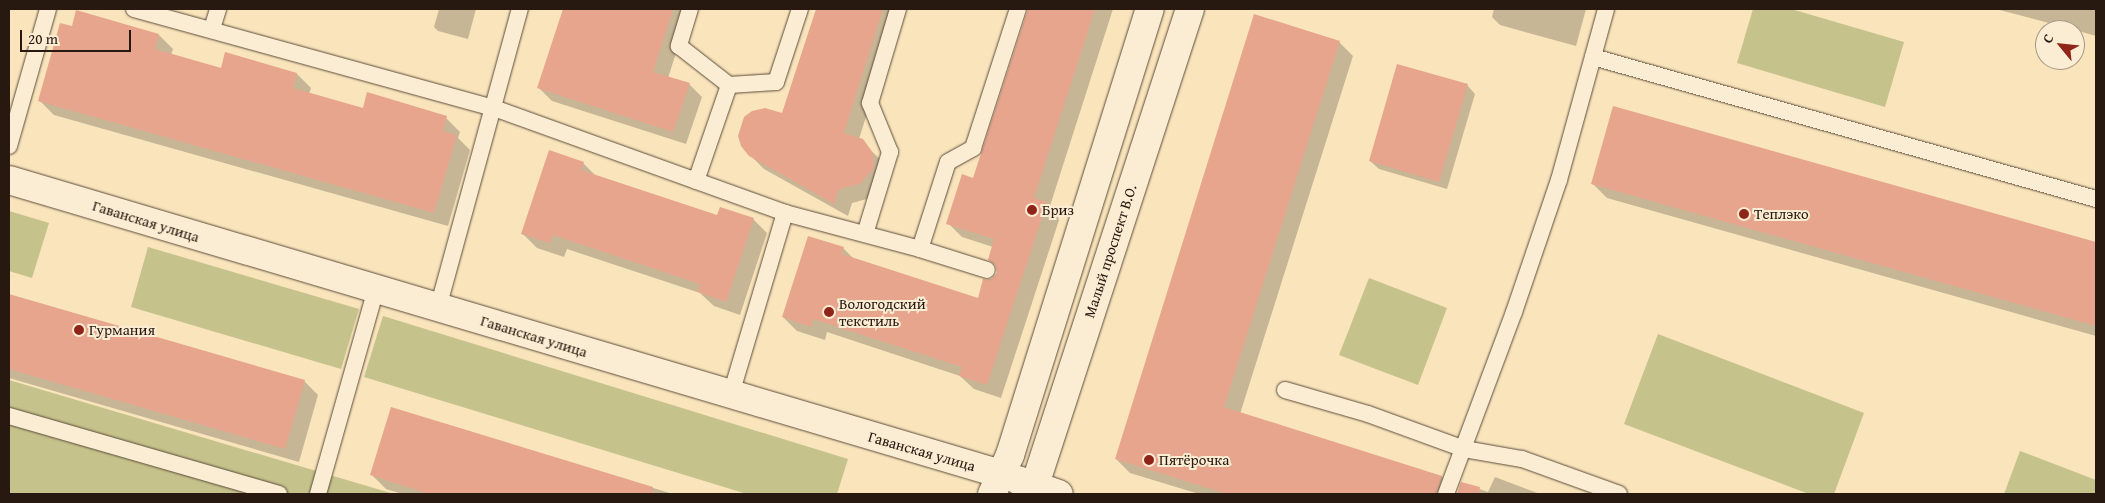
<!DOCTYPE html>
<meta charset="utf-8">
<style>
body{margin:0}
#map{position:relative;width:2105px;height:503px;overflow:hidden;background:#f9e4bb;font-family:"Gentium Book Plus",serif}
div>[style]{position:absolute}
.green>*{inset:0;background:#c5c28b}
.shadow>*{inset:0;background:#0003}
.building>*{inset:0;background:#e7a58e}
.roads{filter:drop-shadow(0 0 1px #5c4b3b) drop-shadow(0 0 1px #5c4b3b)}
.lane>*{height:16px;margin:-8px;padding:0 8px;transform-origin:8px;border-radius:8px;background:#fbedd3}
.street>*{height:28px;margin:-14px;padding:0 14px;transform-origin:14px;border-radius:14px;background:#fbedd3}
.secondary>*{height:28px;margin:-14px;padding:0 14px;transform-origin:14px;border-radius:14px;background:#fbedd3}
.dots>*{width:14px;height:14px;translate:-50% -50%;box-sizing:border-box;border:2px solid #fbedd3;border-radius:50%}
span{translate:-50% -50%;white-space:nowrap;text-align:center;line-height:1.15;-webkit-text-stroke:4px #fbedd3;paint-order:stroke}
.poi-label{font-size:15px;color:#271810}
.left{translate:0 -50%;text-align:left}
.street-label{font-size:15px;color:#271810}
.frame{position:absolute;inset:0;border:10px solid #271810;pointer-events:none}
.north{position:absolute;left:2035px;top:20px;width:50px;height:50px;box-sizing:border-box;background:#fbedd3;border:1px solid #a69885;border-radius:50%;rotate:298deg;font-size:14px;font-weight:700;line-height:20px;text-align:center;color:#271810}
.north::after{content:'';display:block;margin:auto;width:18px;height:22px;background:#8f2418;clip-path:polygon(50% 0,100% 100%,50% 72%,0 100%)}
.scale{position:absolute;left:20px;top:30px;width:111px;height:22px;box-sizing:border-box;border:2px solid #271810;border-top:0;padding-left:6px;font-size:15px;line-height:18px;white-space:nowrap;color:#271810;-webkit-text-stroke:4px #fbedd3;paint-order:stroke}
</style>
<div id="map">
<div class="green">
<div style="clip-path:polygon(1753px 9px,1791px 9px,1904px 42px,1885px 107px,1737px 63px)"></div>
<div style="clip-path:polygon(9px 211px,49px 223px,32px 278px,9px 271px)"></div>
<div style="clip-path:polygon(148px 247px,359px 309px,341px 369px,131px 307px)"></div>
<div style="clip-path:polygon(1369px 278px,1447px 308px,1418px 385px,1339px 355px)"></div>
<div style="clip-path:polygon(383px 316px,848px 459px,837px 494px,747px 494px,364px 377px)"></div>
<div style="clip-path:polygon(1658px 334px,1864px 413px,1834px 494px,1809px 494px,1624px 424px)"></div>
<div style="clip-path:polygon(9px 380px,394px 494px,9px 494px)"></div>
<div style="clip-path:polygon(2020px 451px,2096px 480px,2096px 494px,2004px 494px)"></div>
</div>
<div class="shadow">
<div style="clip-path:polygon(439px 9px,476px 9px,468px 39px,438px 31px,434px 27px)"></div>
<div style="clip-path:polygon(564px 9px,690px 9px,668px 78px,689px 84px,702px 97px,686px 144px,552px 101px,539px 88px)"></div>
<div style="clip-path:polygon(817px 9px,900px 9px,859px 139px,885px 164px,874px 197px,852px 203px,848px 216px,764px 169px,750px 155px,783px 114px)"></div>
<div style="clip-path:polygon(1029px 9px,1113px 9px,1050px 206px,1060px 217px,1001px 398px,974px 389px,960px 376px,827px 332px,825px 340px,797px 331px,783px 317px,843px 248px,854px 259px,979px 300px,984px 280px,995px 278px,998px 268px,990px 260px,993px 247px,962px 237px,948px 223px,973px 180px)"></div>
<div style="clip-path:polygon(1494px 9px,1586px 9px,1576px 46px,1500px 25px,1492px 17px)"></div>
<div style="clip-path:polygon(1996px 9px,2096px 9px,2096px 36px,2075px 30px)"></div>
<div style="clip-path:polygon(77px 12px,159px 35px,173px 49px,171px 55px,222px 70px,297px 74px,311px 88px,309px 94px,363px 110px,446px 118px,460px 132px,458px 138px,470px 150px,448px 226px,54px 115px,40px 101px,73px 27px)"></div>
<div style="clip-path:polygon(1339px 42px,1353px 56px,1240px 414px,1442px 477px,1456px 491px,1454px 494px,1199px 494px,1130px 473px,1116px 459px)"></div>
<div style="clip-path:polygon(1467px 85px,1475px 94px,1447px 189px,1379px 169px,1370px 161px)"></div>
<div style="clip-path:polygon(1614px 107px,2096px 243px,2096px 336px,1607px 198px,1593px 184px)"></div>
<div style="clip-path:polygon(583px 163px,597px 177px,718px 216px,753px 219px,767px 233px,740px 315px,714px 306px,700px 293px,567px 249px,564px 257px,537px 248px,523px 234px)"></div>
<div style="clip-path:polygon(9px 296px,304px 381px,318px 395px,299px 462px,9px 378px)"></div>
<div style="clip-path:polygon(392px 409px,673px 494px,402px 494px,386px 489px,372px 475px)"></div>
<div style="clip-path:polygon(1495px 477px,1540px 494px,1457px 494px,1462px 483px,1488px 492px)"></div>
</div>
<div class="building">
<div style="clip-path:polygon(563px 9px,673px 9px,653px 72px,690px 83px,673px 132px,537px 88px)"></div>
<div style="clip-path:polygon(816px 9px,883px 9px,844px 133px,863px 139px,871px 150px,874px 159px,873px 169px,860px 184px,839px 189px,834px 204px,749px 156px,741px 146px,738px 136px,744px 117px,752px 111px,765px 108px,782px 113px)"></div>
<div style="clip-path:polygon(1028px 9px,1095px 9px,1034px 198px,1047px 202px,987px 385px,959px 376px,962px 367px,813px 319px,811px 327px,782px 317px,808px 236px,844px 247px,842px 254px,978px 298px,983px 279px,990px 280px,997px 273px,995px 264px,988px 260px,994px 239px,946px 224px,962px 174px,973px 178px)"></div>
<div style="clip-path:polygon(76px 10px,159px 34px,155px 49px,221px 68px,225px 52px,297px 73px,293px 88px,363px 108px,367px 92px,447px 116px,443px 131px,457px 135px,434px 213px,38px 101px,60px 23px,72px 26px)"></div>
<div style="clip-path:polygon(1254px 14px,1340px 41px,1224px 407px,1442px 476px,1436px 494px,1227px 494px,1115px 459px)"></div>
<div style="clip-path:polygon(1397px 64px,1468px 84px,1439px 182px,1369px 161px)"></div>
<div style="clip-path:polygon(1613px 106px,2096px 242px,2096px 326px,1591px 184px)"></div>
<div style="clip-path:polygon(549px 150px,584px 162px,581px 170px,717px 215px,720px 207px,754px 218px,726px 302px,698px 292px,700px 284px,553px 235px,550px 243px,521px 234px)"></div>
<div style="clip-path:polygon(9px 294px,305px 380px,285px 449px,9px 369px)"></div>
<div style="clip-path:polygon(391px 407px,653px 487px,652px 494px,429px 494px,370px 475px)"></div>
<div style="clip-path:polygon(1461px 482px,1480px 487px,1479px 494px,1457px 494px)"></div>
</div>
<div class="roads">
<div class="lane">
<div style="left:134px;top:9px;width:370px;rotate:15.4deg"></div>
<div style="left:491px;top:107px;width:313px;rotate:19.8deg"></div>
<div style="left:785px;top:213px;width:140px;rotate:14.9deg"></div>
<div style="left:920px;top:249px;width:70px;rotate:17.4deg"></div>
<div style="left:690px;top:9px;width:39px;rotate:107deg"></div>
<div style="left:679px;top:46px;width:63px;rotate:38deg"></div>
<div style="left:729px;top:85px;width:47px;rotate:-3.7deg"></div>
<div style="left:776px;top:82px;width:77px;rotate:-71.8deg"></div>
<div style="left:212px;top:29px;width:21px;rotate:-73deg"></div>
<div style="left:1593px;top:57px;width:523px;rotate:15.76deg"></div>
<div style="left:9px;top:146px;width:142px;rotate:-74.1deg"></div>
<div style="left:696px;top:181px;width:102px;rotate:-71deg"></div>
<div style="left:865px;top:234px;width:86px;rotate:-73deg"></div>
<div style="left:890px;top:152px;width:53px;rotate:-112.2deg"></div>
<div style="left:870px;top:103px;width:98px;rotate:-73.4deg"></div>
<div style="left:920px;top:249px;width:91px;rotate:-72.2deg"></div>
<div style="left:948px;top:162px;width:29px;rotate:-29deg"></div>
<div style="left:973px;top:148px;width:146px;rotate:-72.1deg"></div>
<div style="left:438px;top:308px;width:310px;rotate:-74.7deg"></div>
<div style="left:1285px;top:390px;width:86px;rotate:16.1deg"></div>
<div style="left:1368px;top:414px;width:102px;rotate:20deg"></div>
<div style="left:1464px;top:449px;width:59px;rotate:9.8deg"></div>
<div style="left:1522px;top:459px;width:103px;rotate:19.8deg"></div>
<div style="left:731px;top:394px;width:189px;rotate:-73.4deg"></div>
<div style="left:9px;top:416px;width:281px;rotate:16.1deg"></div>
<div style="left:318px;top:494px;width:213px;rotate:-74.2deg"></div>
<div style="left:1446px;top:494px;width:194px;rotate:-69.5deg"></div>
<div style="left:1514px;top:312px;width:139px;rotate:-71.2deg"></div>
<div style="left:1559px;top:180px;width:177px;rotate:-74.6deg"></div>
</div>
<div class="street">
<div style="left:9px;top:180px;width:1035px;rotate:16.51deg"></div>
</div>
<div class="secondary">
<div style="left:1018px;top:480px;width:43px;rotate:18.9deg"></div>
<div style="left:992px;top:494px;width:43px;rotate:-65.2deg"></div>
<div style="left:1010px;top:455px;width:467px;rotate:-72.6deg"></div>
<div style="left:1032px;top:494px;width:510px;rotate:-71.96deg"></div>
</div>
</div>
<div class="dots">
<div style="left:1032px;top:210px;background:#8f2418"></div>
<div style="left:1744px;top:214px;background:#8f2418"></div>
<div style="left:829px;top:312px;background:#8f2418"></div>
<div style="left:79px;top:330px;background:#8f2418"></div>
<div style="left:1149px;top:460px;background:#8f2418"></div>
</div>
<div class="poi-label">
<span class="left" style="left:1042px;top:210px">Бриз</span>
<span class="left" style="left:1754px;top:214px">Теплэко</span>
<span class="left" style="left:839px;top:312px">Вологодский<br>текстиль</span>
<span class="left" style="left:89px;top:330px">Гурмания</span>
<span class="left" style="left:1159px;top:460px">Пятёрочка</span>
</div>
<div class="street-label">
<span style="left:146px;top:221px;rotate:17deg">Гаванская улица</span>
<span style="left:1110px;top:251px;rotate:-72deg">Малый проспект В.О.</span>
<span style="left:534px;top:336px;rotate:17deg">Гаванская улица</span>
<span style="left:922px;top:451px;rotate:16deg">Гаванская улица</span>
</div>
<div class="frame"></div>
<div class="north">С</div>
<div class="scale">20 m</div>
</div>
